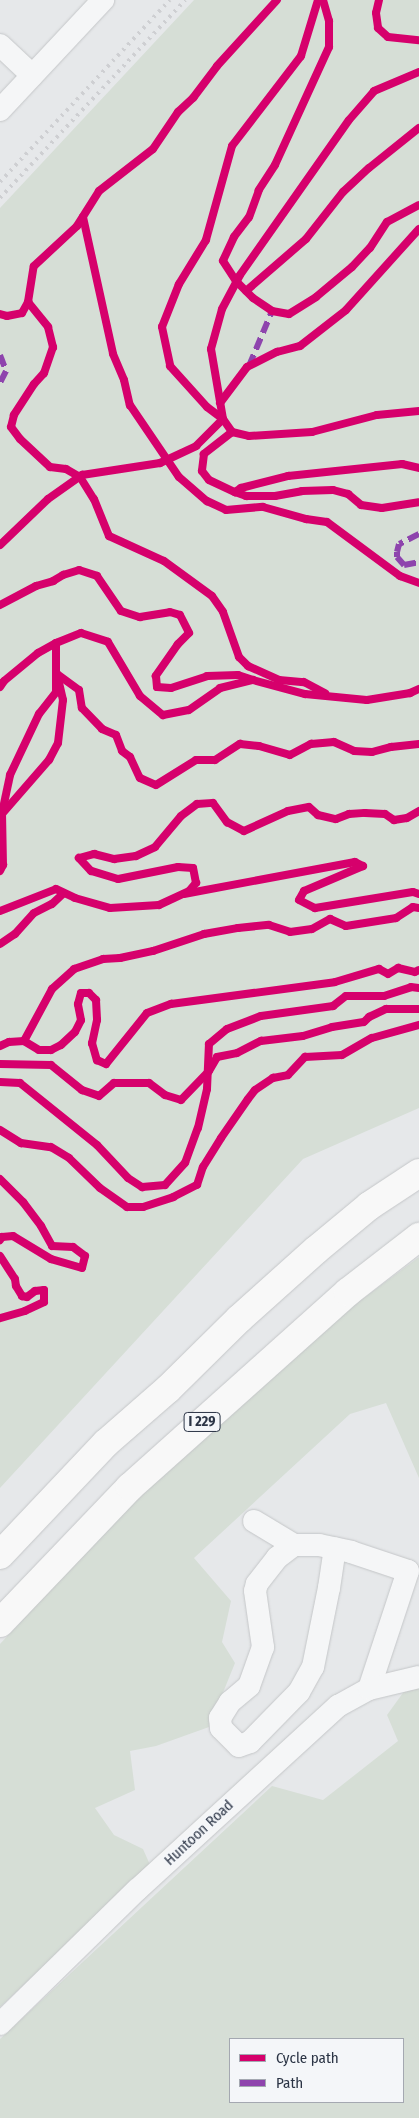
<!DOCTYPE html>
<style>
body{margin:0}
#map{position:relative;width:419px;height:2118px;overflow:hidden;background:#e6e8ea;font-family:"Fira Sans Condensed",sans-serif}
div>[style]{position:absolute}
.green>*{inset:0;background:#d6ded6}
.roads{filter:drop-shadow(0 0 1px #c4c6c8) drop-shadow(0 0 1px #c4c6c8)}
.minor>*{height:22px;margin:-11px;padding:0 11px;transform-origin:11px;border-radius:11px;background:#f5f6f7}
.highway>*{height:28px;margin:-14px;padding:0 14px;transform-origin:14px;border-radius:14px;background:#f8f8f8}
.rail>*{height:4px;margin-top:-2px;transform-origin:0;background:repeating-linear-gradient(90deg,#cecfd2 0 2.5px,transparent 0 7.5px)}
.quiet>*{height:6px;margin-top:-3px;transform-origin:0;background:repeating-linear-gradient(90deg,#8e44ad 0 12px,transparent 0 18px)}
.cycleway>*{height:8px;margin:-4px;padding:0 4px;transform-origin:4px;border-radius:4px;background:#d6006c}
span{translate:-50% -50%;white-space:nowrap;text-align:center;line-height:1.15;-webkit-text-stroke:4px #f4f6f9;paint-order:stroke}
.shield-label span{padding:1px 4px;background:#f4f6f9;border:1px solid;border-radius:4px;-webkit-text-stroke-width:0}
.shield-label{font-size:14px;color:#2b3445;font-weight:700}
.street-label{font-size:15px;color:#2b3445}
.legend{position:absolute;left:229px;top:2038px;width:175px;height:65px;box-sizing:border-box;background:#f4f6f9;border:1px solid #a4a8b1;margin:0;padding:6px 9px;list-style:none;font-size:15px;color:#2b3445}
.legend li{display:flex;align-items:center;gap:10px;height:25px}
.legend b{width:25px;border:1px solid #a4a8b1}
</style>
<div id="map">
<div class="green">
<div style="clip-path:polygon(194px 0,419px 0,419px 1108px,303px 1159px,0 1488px,0 208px)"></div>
<div style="clip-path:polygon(419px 1257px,419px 1478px,386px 1403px,350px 1414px,194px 1558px,231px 1601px,222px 1642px,235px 1663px,209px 1727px,156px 1746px,130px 1751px,135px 1790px,95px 1808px,114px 1835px,143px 1849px,151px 1867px,0 2007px,0 1644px,158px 1475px,302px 1344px)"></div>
<div style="clip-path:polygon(evenodd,419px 1683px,419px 2118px,0 2118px,0 2039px,272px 1786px,323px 1800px,398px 1741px,387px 1715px,405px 1690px,419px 1683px,230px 2039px,403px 2039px,403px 2102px,230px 2102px,230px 2039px)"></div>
</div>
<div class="roads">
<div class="minor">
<div style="left:0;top:45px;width:44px;rotate:43.2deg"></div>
<div style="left:0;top:110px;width:151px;rotate:-46.9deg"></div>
<div style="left:254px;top:1521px;width:47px;rotate:31deg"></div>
<div style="left:294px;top:1545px;width:25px"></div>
<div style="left:319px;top:1545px;width:33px;rotate:12deg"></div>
<div style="left:351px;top:1552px;width:60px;rotate:18.4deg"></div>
<div style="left:408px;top:1571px;width:124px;rotate:108.3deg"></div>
<div style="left:294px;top:1545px;width:21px;rotate:143deg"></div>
<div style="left:277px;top:1558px;width:33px;rotate:128deg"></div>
<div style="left:257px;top:1584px;width:7px;rotate:106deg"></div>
<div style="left:255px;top:1591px;width:57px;rotate:81.9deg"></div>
<div style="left:263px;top:1647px;width:41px;rotate:109.7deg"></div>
<div style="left:249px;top:1686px;width:25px;rotate:140deg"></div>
<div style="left:230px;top:1702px;width:19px;rotate:122deg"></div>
<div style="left:220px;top:1718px;width:10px;rotate:84deg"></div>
<div style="left:221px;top:1728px;width:25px;rotate:45deg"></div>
<div style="left:239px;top:1746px;width:12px;rotate:-20deg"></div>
<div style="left:250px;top:1742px;width:70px;rotate:-45.6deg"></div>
<div style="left:299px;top:1692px;width:29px;rotate:-61deg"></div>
<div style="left:313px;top:1667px;width:81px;rotate:-78.6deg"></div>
<div style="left:329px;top:1588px;width:40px;rotate:-81.5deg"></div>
<div style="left:0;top:2024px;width:192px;rotate:-44.4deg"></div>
<div style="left:137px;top:1890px;width:273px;rotate:-42.5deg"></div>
<div style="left:338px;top:1706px;width:35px;rotate:-29deg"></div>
<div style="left:369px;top:1689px;width:51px;rotate:-13.5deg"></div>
</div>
<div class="highway">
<div style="left:0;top:1555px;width:154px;rotate:-46.6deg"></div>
<div style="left:106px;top:1443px;width:82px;rotate:-41.1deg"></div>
<div style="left:168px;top:1389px;width:100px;rotate:-44.6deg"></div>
<div style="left:239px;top:1319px;width:103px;rotate:-41.9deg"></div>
<div style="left:316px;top:1250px;width:69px;rotate:-39.7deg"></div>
<div style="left:369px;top:1206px;width:60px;rotate:-33.4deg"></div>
<div style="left:0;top:1623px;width:188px;rotate:-46.3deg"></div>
<div style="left:130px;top:1487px;width:292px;rotate:-41.8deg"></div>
<div style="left:348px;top:1292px;width:90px;rotate:-37.8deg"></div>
</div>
</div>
<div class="rail">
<div style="left:0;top:182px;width:249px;rotate:-47deg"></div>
<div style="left:0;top:198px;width:271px;rotate:-46.9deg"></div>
</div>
<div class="quiet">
<div style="left:0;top:355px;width:17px;rotate:69deg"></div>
<div style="left:6px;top:371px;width:13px;rotate:117deg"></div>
<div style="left:249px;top:366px;width:60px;rotate:-67.3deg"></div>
<div style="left:419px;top:534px;width:22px;rotate:153deg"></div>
<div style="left:399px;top:544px;width:8px;rotate:104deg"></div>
<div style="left:397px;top:552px;width:5px;rotate:90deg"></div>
<div style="left:397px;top:557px;width:11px;rotate:49deg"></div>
<div style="left:404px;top:565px;width:15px;rotate:-11deg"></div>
</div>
<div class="cycleway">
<div style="left:318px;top:0;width:59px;rotate:106.9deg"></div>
<div style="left:301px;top:56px;width:113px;rotate:127.5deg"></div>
<div style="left:232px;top:146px;width:98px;rotate:105.5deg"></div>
<div style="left:206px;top:240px;width:52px;rotate:121.5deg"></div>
<div style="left:179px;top:284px;width:46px;rotate:111.6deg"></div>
<div style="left:162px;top:327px;width:40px;rotate:78deg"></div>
<div style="left:170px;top:366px;width:55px;rotate:47.9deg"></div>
<div style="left:207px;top:407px;width:20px;rotate:37deg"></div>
<div style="left:223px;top:419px;width:16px;rotate:55deg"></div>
<div style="left:232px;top:432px;width:17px;rotate:13deg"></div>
<div style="left:249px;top:436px;width:63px;rotate:-3.6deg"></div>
<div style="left:312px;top:432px;width:67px;rotate:-14.7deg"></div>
<div style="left:377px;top:415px;width:42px;rotate:-5.4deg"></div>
<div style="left:323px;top:0;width:22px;rotate:74deg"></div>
<div style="left:329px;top:21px;width:26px;rotate:90deg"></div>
<div style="left:329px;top:47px;width:130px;rotate:114.6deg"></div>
<div style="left:275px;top:165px;width:30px;rotate:123deg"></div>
<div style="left:259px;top:190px;width:29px;rotate:110deg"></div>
<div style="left:249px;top:217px;width:25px;rotate:127deg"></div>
<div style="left:234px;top:237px;width:26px;rotate:115deg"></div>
<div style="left:223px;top:261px;width:24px;rotate:57deg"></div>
<div style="left:236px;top:281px;width:24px;rotate:45deg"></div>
<div style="left:253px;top:298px;width:23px;rotate:34deg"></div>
<div style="left:272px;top:311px;width:17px;rotate:10deg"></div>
<div style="left:289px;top:314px;width:32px;rotate:-32deg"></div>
<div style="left:316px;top:297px;width:47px;rotate:-39.8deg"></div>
<div style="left:352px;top:267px;width:26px;rotate:-47deg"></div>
<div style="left:370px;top:248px;width:31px;rotate:-57deg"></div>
<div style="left:387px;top:222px;width:36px;rotate:-28deg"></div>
<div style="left:379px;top:0;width:13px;rotate:103deg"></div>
<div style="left:376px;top:13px;width:15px;rotate:82deg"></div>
<div style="left:378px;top:28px;width:13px;rotate:42deg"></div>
<div style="left:388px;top:37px;width:31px;rotate:6deg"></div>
<div style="left:83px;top:217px;width:140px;rotate:77.6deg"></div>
<div style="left:113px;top:354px;width:28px;rotate:67deg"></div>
<div style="left:124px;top:380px;width:26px;rotate:77deg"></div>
<div style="left:130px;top:405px;width:87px;rotate:55.8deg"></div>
<div style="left:179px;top:477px;width:37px;rotate:41deg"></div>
<div style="left:207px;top:501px;width:21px;rotate:25deg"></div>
<div style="left:226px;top:510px;width:37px;rotate:-5deg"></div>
<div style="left:263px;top:507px;width:45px;rotate:15.6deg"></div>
<div style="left:306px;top:519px;width:21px;rotate:8deg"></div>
<div style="left:327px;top:522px;width:91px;rotate:36.5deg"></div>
<div style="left:400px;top:576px;width:20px;rotate:20deg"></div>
<div style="left:246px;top:291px;width:79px;rotate:-40.9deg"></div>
<div style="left:306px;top:239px;width:60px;rotate:-51.8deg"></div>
<div style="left:343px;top:192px;width:35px;rotate:-43deg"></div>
<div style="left:369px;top:168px;width:64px;rotate:-38.7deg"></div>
<div style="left:28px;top:302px;width:32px;rotate:51deg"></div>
<div style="left:48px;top:327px;width:21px;rotate:76deg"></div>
<div style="left:53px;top:347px;width:28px;rotate:109deg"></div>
<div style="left:44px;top:373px;width:15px;rotate:132deg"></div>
<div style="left:34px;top:384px;width:37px;rotate:123deg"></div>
<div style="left:14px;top:415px;width:12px;rotate:104deg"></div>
<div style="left:11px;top:427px;width:15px;rotate:53deg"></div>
<div style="left:20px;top:439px;width:41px;rotate:43deg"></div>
<div style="left:50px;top:467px;width:16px;rotate:7deg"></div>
<div style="left:66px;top:469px;width:16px;rotate:30deg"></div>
<div style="left:80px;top:477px;width:26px;rotate:58deg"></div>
<div style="left:94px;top:499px;width:40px;rotate:68deg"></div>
<div style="left:109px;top:536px;width:60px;rotate:24.4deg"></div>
<div style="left:164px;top:561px;width:59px;rotate:36.1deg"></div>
<div style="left:212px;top:596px;width:19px;rotate:55deg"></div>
<div style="left:223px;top:612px;width:48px;rotate:70.4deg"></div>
<div style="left:239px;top:657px;width:13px;rotate:45deg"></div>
<div style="left:248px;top:666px;width:34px;rotate:24deg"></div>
<div style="left:279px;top:680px;width:25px;rotate:5deg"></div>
<div style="left:304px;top:682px;width:24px;rotate:28deg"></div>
<div style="left:0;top:314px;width:7px;rotate:16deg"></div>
<div style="left:7px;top:316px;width:15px;rotate:-11deg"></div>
<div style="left:22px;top:313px;width:13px;rotate:-61deg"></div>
<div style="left:28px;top:302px;width:36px;rotate:-81deg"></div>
<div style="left:34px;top:266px;width:59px;rotate:-42.9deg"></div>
<div style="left:77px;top:226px;width:41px;rotate:-57.8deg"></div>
<div style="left:99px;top:191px;width:68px;rotate:-37.9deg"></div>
<div style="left:153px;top:149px;width:45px;rotate:-56deg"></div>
<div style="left:178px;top:112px;width:21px;rotate:-43deg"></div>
<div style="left:193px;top:98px;width:40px;rotate:-53deg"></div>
<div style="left:217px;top:66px;width:89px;rotate:-47.7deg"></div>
<div style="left:220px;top:403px;width:45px;rotate:-53.1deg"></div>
<div style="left:247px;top:367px;width:34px;rotate:-27deg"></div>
<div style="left:277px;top:352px;width:24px;rotate:-15deg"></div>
<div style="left:300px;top:346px;width:58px;rotate:-38deg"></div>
<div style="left:346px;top:310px;width:109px;rotate:-48deg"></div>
<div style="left:232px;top:432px;width:36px;rotate:142deg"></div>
<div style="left:204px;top:454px;width:17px;rotate:97deg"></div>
<div style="left:202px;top:471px;width:11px;rotate:52deg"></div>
<div style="left:209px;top:480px;width:29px;rotate:25deg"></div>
<div style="left:235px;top:492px;width:12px;rotate:20deg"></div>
<div style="left:246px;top:496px;width:29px"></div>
<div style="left:275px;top:496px;width:27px;rotate:-10deg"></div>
<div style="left:302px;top:491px;width:31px;rotate:-2deg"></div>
<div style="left:333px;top:490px;width:16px;rotate:15deg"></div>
<div style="left:348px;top:494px;width:17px;rotate:40deg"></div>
<div style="left:361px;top:505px;width:21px;rotate:8deg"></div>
<div style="left:382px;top:508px;width:37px;rotate:-9deg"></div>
<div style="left:235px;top:492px;width:7px;rotate:-34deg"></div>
<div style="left:241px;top:488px;width:49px;rotate:-14.3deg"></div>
<div style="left:288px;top:476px;width:115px;rotate:-6deg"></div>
<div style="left:402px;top:464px;width:17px;rotate:13deg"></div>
<div style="left:0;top:545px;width:66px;rotate:-43.8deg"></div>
<div style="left:48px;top:499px;width:42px;rotate:-35.2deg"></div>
<div style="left:82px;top:475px;width:79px;rotate:-8.7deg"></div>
<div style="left:160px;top:463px;width:40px;rotate:-25deg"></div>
<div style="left:196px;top:446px;width:38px;rotate:-45deg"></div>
<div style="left:223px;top:419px;width:71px;rotate:-99.7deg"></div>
<div style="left:211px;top:349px;width:41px;rotate:-74.6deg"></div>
<div style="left:222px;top:309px;width:38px;rotate:-62deg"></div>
<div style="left:240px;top:275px;width:189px;rotate:-54.9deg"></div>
<div style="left:349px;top:120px;width:38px;rotate:-49deg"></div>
<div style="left:374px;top:91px;width:49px;rotate:-22.9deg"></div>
<div style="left:0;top:605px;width:41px;rotate:-27.8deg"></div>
<div style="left:36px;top:586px;width:18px;rotate:-16deg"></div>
<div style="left:53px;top:581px;width:12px;rotate:-31deg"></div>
<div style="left:63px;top:575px;width:17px;rotate:-17deg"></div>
<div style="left:79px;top:570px;width:19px;rotate:18deg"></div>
<div style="left:97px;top:576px;width:42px;rotate:55.6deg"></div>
<div style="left:121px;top:611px;width:20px;rotate:18deg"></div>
<div style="left:140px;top:617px;width:30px;rotate:-9deg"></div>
<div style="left:170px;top:612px;width:10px;rotate:17deg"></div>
<div style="left:180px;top:615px;width:20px;rotate:63deg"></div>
<div style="left:189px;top:633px;width:16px;rotate:135deg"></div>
<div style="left:178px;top:644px;width:39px;rotate:125deg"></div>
<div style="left:156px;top:676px;width:11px;rotate:85deg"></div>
<div style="left:157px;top:687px;width:14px;rotate:4deg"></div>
<div style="left:171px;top:688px;width:38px;rotate:-18deg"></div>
<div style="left:207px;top:676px;width:31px;rotate:-2deg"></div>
<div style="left:238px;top:675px;width:16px;rotate:18deg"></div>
<div style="left:0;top:687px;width:7px;rotate:-56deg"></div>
<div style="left:4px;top:681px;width:44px;rotate:-39.5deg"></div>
<div style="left:38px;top:653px;width:21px;rotate:-29deg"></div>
<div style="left:2px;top:814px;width:72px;rotate:-49deg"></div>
<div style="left:49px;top:760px;width:19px;rotate:-62deg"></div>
<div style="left:58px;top:743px;width:43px;rotate:-83.4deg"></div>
<div style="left:63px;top:700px;width:27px;rotate:-103deg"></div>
<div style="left:57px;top:674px;width:27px;rotate:36deg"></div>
<div style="left:79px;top:690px;width:18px;rotate:81deg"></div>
<div style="left:82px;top:708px;width:29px;rotate:46deg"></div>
<div style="left:102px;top:729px;width:15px;rotate:23deg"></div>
<div style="left:116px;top:735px;width:17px;rotate:69deg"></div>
<div style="left:122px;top:751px;width:10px;rotate:37deg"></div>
<div style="left:130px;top:757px;width:23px;rotate:65deg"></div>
<div style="left:140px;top:778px;width:17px;rotate:24deg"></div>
<div style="left:156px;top:785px;width:47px;rotate:-32deg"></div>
<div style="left:196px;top:760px;width:19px"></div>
<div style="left:215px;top:760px;width:30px;rotate:-33deg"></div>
<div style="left:240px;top:744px;width:19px;rotate:6deg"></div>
<div style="left:259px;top:746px;width:32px;rotate:16deg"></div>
<div style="left:290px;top:755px;width:24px;rotate:-28deg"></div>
<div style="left:311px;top:744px;width:23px;rotate:-5deg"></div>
<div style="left:334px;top:742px;width:22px;rotate:24deg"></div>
<div style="left:354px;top:751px;width:18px;rotate:3deg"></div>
<div style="left:372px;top:752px;width:20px;rotate:-15deg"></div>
<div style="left:391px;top:747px;width:28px;rotate:-6deg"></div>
<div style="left:0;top:871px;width:7px;rotate:-63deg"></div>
<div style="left:3px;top:865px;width:52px;rotate:-91.1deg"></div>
<div style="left:2px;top:813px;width:39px;rotate:-78deg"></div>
<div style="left:10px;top:775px;width:68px;rotate:-64.6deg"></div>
<div style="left:39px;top:714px;width:28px;rotate:-52deg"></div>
<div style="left:56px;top:692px;width:49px;rotate:-90deg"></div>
<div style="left:56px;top:643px;width:27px;rotate:-22deg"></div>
<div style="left:81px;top:633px;width:28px;rotate:18deg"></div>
<div style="left:108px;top:642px;width:63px;rotate:59.3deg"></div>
<div style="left:140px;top:696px;width:30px;rotate:40deg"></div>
<div style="left:163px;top:715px;width:26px;rotate:-11deg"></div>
<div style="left:189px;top:710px;width:38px;rotate:-35deg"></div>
<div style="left:220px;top:688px;width:34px;rotate:-14deg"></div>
<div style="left:253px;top:680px;width:54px;rotate:15.1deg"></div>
<div style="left:305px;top:694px;width:62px;rotate:5.5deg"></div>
<div style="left:367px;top:700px;width:44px;rotate:-9.2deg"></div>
<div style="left:410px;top:693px;width:10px;rotate:-24deg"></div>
<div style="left:184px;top:894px;width:174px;rotate:-10.6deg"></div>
<div style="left:355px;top:862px;width:9px;rotate:27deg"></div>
<div style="left:363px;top:866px;width:64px;rotate:157deg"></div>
<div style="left:304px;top:891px;width:10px;rotate:119deg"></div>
<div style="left:299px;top:900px;width:18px;rotate:27deg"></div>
<div style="left:315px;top:908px;width:99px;rotate:-9.3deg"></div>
<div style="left:413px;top:892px;width:6px;rotate:18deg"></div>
<div style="left:0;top:911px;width:60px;rotate:-21.4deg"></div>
<div style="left:56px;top:889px;width:21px;rotate:25deg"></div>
<div style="left:75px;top:898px;width:36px;rotate:16deg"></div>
<div style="left:110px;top:908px;width:49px;rotate:-3.5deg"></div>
<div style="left:159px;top:905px;width:33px;rotate:-25deg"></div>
<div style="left:189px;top:891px;width:11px;rotate:-49deg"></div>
<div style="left:196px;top:883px;width:15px;rotate:-101deg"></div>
<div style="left:193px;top:868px;width:15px;rotate:-176deg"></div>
<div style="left:178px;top:867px;width:61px;rotate:168.7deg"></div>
<div style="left:118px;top:879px;width:28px;rotate:-163deg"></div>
<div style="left:91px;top:871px;width:18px;rotate:-133deg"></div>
<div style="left:79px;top:858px;width:16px;rotate:-15deg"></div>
<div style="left:94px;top:854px;width:21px;rotate:14deg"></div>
<div style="left:114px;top:859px;width:22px;rotate:-8deg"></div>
<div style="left:136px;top:856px;width:21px;rotate:-25deg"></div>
<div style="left:155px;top:847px;width:40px;rotate:-50deg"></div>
<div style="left:181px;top:816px;width:20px;rotate:-37deg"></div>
<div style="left:197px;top:804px;width:16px;rotate:-4deg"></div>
<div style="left:213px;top:803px;width:24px;rotate:54deg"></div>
<div style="left:227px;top:822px;width:19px;rotate:28deg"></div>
<div style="left:244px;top:831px;width:48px;rotate:-24.4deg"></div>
<div style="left:288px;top:811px;width:21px;rotate:-11deg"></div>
<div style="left:309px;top:807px;width:12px;rotate:42deg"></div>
<div style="left:318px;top:815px;width:18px;rotate:13deg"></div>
<div style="left:336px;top:819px;width:14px;rotate:-21deg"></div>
<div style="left:349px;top:814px;width:16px;rotate:-4deg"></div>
<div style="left:365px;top:813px;width:20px;rotate:3deg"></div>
<div style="left:385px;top:814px;width:11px;rotate:34deg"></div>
<div style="left:394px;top:820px;width:13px;rotate:-9deg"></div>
<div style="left:407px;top:818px;width:14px;rotate:-30deg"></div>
<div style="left:0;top:944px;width:18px;rotate:-34deg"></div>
<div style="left:15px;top:934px;width:28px;rotate:-48deg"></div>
<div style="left:34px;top:913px;width:20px;rotate:-27deg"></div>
<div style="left:52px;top:904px;width:16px;rotate:-43deg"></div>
<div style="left:24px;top:1041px;width:59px;rotate:-61.7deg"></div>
<div style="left:52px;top:989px;width:30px;rotate:-42deg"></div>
<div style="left:74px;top:969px;width:31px;rotate:-19deg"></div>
<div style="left:103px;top:959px;width:17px;rotate:-3deg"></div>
<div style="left:120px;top:958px;width:34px;rotate:-12deg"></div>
<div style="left:153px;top:951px;width:54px;rotate:-18.4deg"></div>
<div style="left:204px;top:934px;width:35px;rotate:-10deg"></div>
<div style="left:238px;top:928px;width:31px;rotate:-6deg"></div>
<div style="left:269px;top:925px;width:22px;rotate:18deg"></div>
<div style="left:290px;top:932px;width:22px;rotate:-8deg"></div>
<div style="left:312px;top:929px;width:21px;rotate:-29deg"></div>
<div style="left:330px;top:919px;width:17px;rotate:24deg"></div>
<div style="left:346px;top:926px;width:51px;rotate:-9.1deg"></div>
<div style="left:396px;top:918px;width:20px;rotate:-33deg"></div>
<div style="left:413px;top:907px;width:6px;rotate:9deg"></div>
<div style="left:0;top:1046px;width:10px;rotate:-24deg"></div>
<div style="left:9px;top:1042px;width:15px;rotate:-4deg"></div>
<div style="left:24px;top:1041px;width:17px;rotate:31deg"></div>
<div style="left:39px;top:1050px;width:12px"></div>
<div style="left:51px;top:1050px;width:11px;rotate:-27deg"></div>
<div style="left:61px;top:1045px;width:19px;rotate:-43deg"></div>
<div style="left:75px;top:1032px;width:13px;rotate:-63deg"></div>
<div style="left:81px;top:1020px;width:16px;rotate:-101deg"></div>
<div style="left:78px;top:1004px;width:11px;rotate:-75deg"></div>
<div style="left:81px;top:993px;width:8px"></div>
<div style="left:89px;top:993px;width:10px;rotate:45deg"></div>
<div style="left:96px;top:1000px;width:20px;rotate:87deg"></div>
<div style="left:97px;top:1020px;width:24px;rotate:102deg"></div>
<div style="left:92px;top:1043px;width:18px;rotate:74deg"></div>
<div style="left:97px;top:1060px;width:10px;rotate:24deg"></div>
<div style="left:106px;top:1064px;width:65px;rotate:-51.2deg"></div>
<div style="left:147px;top:1013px;width:26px;rotate:-21deg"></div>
<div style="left:171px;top:1004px;width:165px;rotate:-7.6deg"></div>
<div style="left:335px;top:982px;width:46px;rotate:-16.5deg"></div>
<div style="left:379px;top:969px;width:10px;rotate:29deg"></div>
<div style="left:388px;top:974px;width:12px;rotate:-31deg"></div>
<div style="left:398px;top:968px;width:17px;rotate:13deg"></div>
<div style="left:415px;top:972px;width:4px;rotate:-27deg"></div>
<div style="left:0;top:1064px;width:51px;rotate:1.1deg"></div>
<div style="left:51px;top:1065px;width:40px;rotate:39deg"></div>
<div style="left:82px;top:1090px;width:18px;rotate:19deg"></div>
<div style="left:99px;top:1096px;width:20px;rotate:-41deg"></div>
<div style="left:114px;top:1083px;width:35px"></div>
<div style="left:149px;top:1083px;width:20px;rotate:37deg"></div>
<div style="left:165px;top:1095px;width:17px;rotate:17deg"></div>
<div style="left:181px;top:1100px;width:40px;rotate:-46deg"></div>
<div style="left:209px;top:1071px;width:16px;rotate:-60deg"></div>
<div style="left:217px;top:1057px;width:20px;rotate:-11deg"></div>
<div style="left:237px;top:1053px;width:27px;rotate:-27deg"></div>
<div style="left:261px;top:1041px;width:42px;rotate:-6.8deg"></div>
<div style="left:303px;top:1036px;width:30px;rotate:-17deg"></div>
<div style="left:332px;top:1027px;width:32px;rotate:-9deg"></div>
<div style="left:364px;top:1022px;width:7px;rotate:-45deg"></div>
<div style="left:369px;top:1017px;width:19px;rotate:-25deg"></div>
<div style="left:386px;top:1009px;width:33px"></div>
<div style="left:0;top:1082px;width:20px;rotate:3deg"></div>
<div style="left:20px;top:1083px;width:99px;rotate:38.8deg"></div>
<div style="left:97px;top:1145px;width:45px;rotate:46.8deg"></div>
<div style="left:128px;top:1178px;width:17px;rotate:33deg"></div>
<div style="left:142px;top:1187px;width:23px;rotate:-5deg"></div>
<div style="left:165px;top:1185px;width:30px;rotate:-48deg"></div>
<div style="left:185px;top:1163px;width:37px;rotate:-70deg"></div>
<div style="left:198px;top:1128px;width:40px;rotate:-77deg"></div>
<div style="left:207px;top:1089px;width:45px;rotate:-87.5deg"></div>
<div style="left:209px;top:1044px;width:23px;rotate:-40deg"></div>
<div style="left:227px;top:1029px;width:36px;rotate:-21deg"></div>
<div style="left:261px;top:1016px;width:73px;rotate:-7.9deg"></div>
<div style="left:333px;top:1006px;width:16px;rotate:-38deg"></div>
<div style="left:346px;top:996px;width:38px"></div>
<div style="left:384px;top:996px;width:28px;rotate:-18deg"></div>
<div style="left:411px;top:987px;width:8px;rotate:7deg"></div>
<div style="left:0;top:1130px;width:25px;rotate:32deg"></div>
<div style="left:21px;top:1143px;width:30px;rotate:8deg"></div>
<div style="left:51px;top:1147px;width:21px;rotate:31deg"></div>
<div style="left:69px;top:1158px;width:43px;rotate:44.1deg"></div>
<div style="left:100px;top:1188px;width:33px;rotate:35deg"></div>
<div style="left:127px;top:1207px;width:16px"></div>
<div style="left:143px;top:1207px;width:32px;rotate:-18deg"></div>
<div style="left:173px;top:1197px;width:27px;rotate:-27deg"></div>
<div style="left:197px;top:1185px;width:19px;rotate:-72deg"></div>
<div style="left:203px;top:1167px;width:34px;rotate:-58deg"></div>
<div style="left:221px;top:1138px;width:47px;rotate:-55.3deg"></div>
<div style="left:248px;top:1099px;width:11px;rotate:-52deg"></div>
<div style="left:255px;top:1090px;width:22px;rotate:-34deg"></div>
<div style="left:273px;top:1078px;width:15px;rotate:-11deg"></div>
<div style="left:288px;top:1075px;width:25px;rotate:-47deg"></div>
<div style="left:305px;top:1057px;width:37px;rotate:-3deg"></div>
<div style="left:342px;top:1055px;width:34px;rotate:-30deg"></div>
<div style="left:372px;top:1038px;width:49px;rotate:-15.5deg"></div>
<div style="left:0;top:1179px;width:33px;rotate:45deg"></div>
<div style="left:23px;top:1202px;width:30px;rotate:53deg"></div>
<div style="left:41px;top:1226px;width:23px;rotate:61deg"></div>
<div style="left:52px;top:1246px;width:21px;rotate:3deg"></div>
<div style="left:73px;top:1247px;width:15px;rotate:37deg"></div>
<div style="left:85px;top:1256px;width:12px;rotate:104deg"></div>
<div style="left:82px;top:1268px;width:32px;rotate:-164deg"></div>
<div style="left:51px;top:1259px;width:44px;rotate:-148.8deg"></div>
<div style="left:13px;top:1236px;width:11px;rotate:175deg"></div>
<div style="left:2px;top:1237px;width:4px;rotate:124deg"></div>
<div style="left:0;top:1256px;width:27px;rotate:57deg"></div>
<div style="left:15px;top:1279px;width:7px;rotate:82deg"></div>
<div style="left:16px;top:1286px;width:12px;rotate:59deg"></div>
<div style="left:22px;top:1296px;width:5px;rotate:11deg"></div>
<div style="left:27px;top:1297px;width:10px;rotate:-37deg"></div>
<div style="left:35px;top:1291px;width:9px;rotate:-6deg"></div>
<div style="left:44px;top:1290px;width:12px;rotate:90deg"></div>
<div style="left:44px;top:1302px;width:21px;rotate:155deg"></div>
<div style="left:25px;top:1311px;width:26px;rotate:164deg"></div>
</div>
<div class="shield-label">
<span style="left:202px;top:1422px">I 229</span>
</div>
<div class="street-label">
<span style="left:199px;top:1833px;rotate:-43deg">Huntoon Road</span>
</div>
<ul class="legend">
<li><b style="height:6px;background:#d6006c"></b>Cycle path</li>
<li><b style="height:6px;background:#8e44ad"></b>Path</li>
</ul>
</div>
